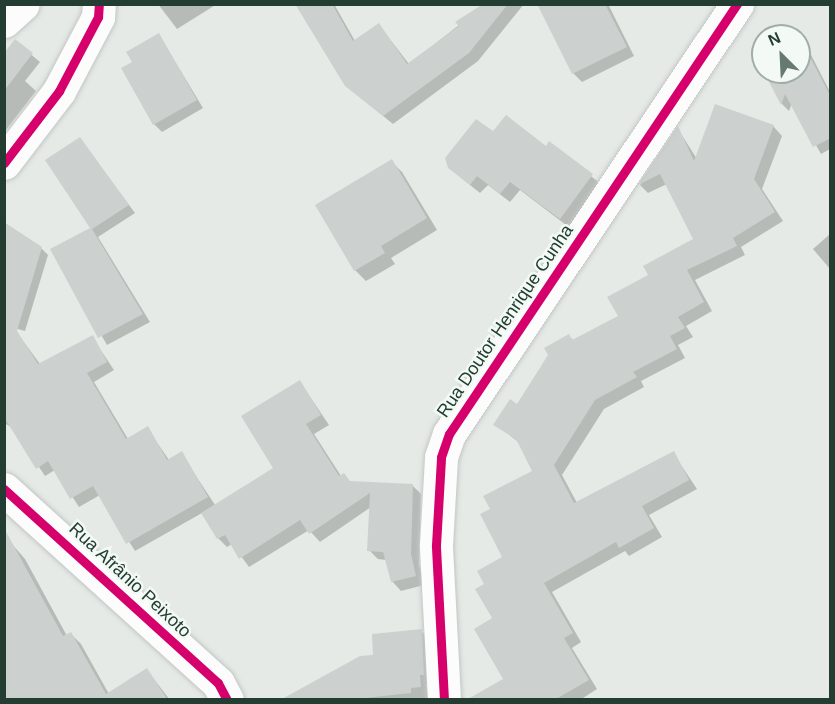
<!DOCTYPE html>
<meta charset="utf-8">
<style>
body{margin:0}
#map{position:relative;width:835px;height:704px;overflow:hidden;background:#e5eae7;font-family:Arial,sans-serif}
div>[style]{position:absolute}
.shadow>*{inset:0;background:#0003}
.building>*{inset:0;background:#ccd1cf}
.roads{filter:drop-shadow(0 0 2px #c2c7c4) drop-shadow(0 0 2px #c2c7c4)}
.minor>*{height:33px;margin:-16.5px;padding:0 16.5px;transform-origin:16.5px;border-radius:16.5px;background:#fbfcfb}
.cycleway>*{height:9px;margin:-4.5px;padding:0 4.5px;transform-origin:4.5px;border-radius:4.5px;background:#d6006c}
span{translate:-50% -50%;white-space:nowrap;text-align:center;line-height:1.15;-webkit-text-stroke:5px #f3f9f5;paint-order:stroke}
.street-label{font-size:18px;color:#233d33}
.frame{position:absolute;inset:0;border:6px solid #233d33;pointer-events:none}
.north{position:absolute;left:751px;top:24px;width:60px;height:60px;box-sizing:border-box;background:#f3f9f5;border:2px solid #a0aea7;border-radius:50%;rotate:336deg;font-size:16px;font-weight:700;line-height:24px;text-align:center;color:#233d33}
.north::after{content:'';display:block;margin:auto;width:21px;height:27px;background:#677a72;clip-path:polygon(50% 0,100% 100%,50% 72%,0 100%)}
</style>
<div id="map">
<div class="shadow">
<div style="clip-path:polygon(158px 4px,217px 4px,177px 29px)"></div>
<div style="clip-path:polygon(298px 4px,334px 4px,355px 41px,379px 25px,409px 64px,486px 4px,524px 4px,478px 61px,393px 124px,356px 94px)"></div>
<div style="clip-path:polygon(538px 4px,608px 4px,634px 56px,582px 82px,573px 73px)"></div>
<div style="clip-path:polygon(794px 29px,802px 37px,830px 92px,830px 149px,821px 154px,792px 103px,789px 111px,782px 104px,766px 72px,799px 72px,799px 36px,781px 36px)"></div>
<div style="clip-path:polygon(159px 35px,203px 108px,162px 132px,154px 124px,134px 63px)"></div>
<div style="clip-path:polygon(15px 41px,40px 62px,25px 81px,36px 91px,6px 130px,4px 54px)"></div>
<div style="clip-path:polygon(763px 45px,763px 66px,754px 49px)"></div>
<div style="clip-path:polygon(773px 126px,782px 136px,762px 189px,783px 221px,741px 247px,745px 255px,695px 280px,712px 311px,686px 326px,693px 337px,678px 345px,685px 358px,641px 381px,644px 387px,604px 409px,562px 475px,577px 503px,673px 453px,697px 489px,649px 515px,662px 537px,629px 556px,625px 551px,552px 592px,581px 642px,572px 648px,597px 689px,580px 700px,503px 700px,495px 686px,505px 680px,486px 585px,504px 557px,492px 510px,534px 472px,520px 443px,495px 424px,517px 406px,569px 336px,574px 341px,620px 316px,650px 275px,695px 240px,667px 184px,648px 193px,640px 185px,678px 129px,697px 159px)"></div>
<div style="clip-path:polygon(494px 133px,546px 148px,550px 143px,602px 185px,570px 228px,520px 190px,510px 202px,488px 185px,480px 193px,460px 177px)"></div>
<div style="clip-path:polygon(80px 139px,135px 213px,98px 237px,150px 322px,107px 345px,52px 250px,92px 228px)"></div>
<div style="clip-path:polygon(391px 161px,402px 172px,437px 230px,391px 258px,395px 264px,366px 281px,355px 270px,317px 205px)"></div>
<div style="clip-path:polygon(830px 234px,830px 269px,813px 249px)"></div>
<div style="clip-path:polygon(41px 248px,48px 255px,25px 331px,4px 325px)"></div>
<div style="clip-path:polygon(15px 330px,40px 364px,92px 337px,114px 370px,94px 382px,128px 439px,147px 428px,169px 460px,181px 453px,215px 505px,275px 468px,300px 382px,329px 425px,314px 434px,341px 476px,352px 483px,412px 485px,421px 494px,419px 564px,424px 585px,401px 591px,392px 581px,386px 560px,378px 559px,369px 550px,371px 507px,320px 542px,309px 530px,249px 567px,232px 544px,227px 547px,218px 538px,202px 513px,135px 551px,100px 495px,79px 507px,55px 470px,45px 476px,13px 428px,4px 423px,4px 337px)"></div>
<div style="clip-path:polygon(4px 535px,25px 559px,67px 636px,71px 634px,81px 644px,109px 694px,147px 670px,170px 700px,4px 700px)"></div>
<div style="clip-path:polygon(421px 631px,430px 640px,432px 683px,426px 684px,431px 700px,304px 700px,300px 691px)"></div>
</div>
<div class="building">
<div style="clip-path:polygon(295px 4px,332px 4px,353px 41px,379px 23px,407px 64px,459px 26px,455px 22px,483px 4px,508px 4px,469px 53px,383px 116px,345px 86px)"></div>
<div style="clip-path:polygon(537px 4px,605px 4px,627px 47px,572px 74px)"></div>
<div style="clip-path:polygon(159px 33px,197px 100px,153px 125px,121px 68px,132px 62px,126px 52px)"></div>
<div style="clip-path:polygon(799px 36px,831px 97px,831px 138px,813px 147px,785px 94px,781px 105px,764px 72px,799px 72px)"></div>
<div style="clip-path:polygon(15px 39px,33px 53px,4px 91px,4px 53px)"></div>
<div style="clip-path:polygon(715px 104px,774px 125px,754px 179px,775px 212px,733px 238px,737px 246px,687px 270px,704px 302px,678px 317px,685px 328px,670px 336px,677px 349px,633px 372px,637px 377px,595px 400px,554px 465px,574px 503px,674px 451px,689px 480px,642px 506px,654px 528px,619px 548px,616px 542px,544px 583px,573px 633px,564px 638px,589px 680px,556px 699px,468px 699px,503px 679px,474px 629px,492px 618px,475px 589px,484px 584px,477px 571px,502px 557px,480px 514px,490px 509px,483px 496px,532px 471px,516px 439px,493px 425px,510px 399px,517px 404px,548px 355px,544px 348px,569px 334px,572px 340px,618px 316px,607px 297px,648px 275px,643px 266px,693px 239px,660px 174px,638px 185px,678px 126px,694px 161px)"></div>
<div style="clip-path:polygon(506px 115px,546px 146px,549px 141px,593px 174px,560px 219px,510px 182px,500px 194px,477px 176px,470px 185px,448px 168px,445px 158px,476px 119px,493px 131px)"></div>
<div style="clip-path:polygon(80px 137px,129px 205px,92px 229px,143px 314px,98px 338px,50px 249px,90px 228px,45px 160px)"></div>
<div style="clip-path:polygon(392px 159px,427px 218px,381px 246px,385px 253px,354px 271px,315px 205px)"></div>
<div style="clip-path:polygon(4px 222px,42px 247px,17px 331px,38px 364px,93px 335px,107px 362px,87px 373px,126px 439px,148px 426px,167px 460px,182px 451px,208px 497px,126px 544px,93px 486px,70px 499px,48px 461px,36px 469px,4px 417px)"></div>
<div style="clip-path:polygon(300px 380px,321px 415px,306px 424px,339px 476px,344px 473px,350px 481px,413px 484px,411px 554px,416px 576px,391px 582px,383px 552px,367px 551px,370px 493px,309px 534px,300px 520px,239px 559px,225px 535px,217px 539px,201px 513px,273px 468px,241px 416px)"></div>
<div style="clip-path:polygon(4px 528px,63px 636px,71px 632px,106px 694px,147px 668px,167px 699px,4px 699px)"></div>
<div style="clip-path:polygon(422px 629px,424px 675px,420px 675px,421px 687px,411px 688px,411px 693px,356px 699px,282px 699px,360px 656px,373px 655px,372px 634px)"></div>
</div>
<div class="roads">
<div class="minor">
<div style="left:4px;top:21px;width:25px;rotate:-42deg"></div>
<div style="left:4px;top:163px;width:91px;rotate:-52.6deg"></div>
<div style="left:59px;top:91px;width:84px;rotate:-62.2deg"></div>
<div style="left:98px;top:17px;width:13px;rotate:-86deg"></div>
<div style="left:4px;top:489px;width:289px;rotate:42.2deg"></div>
<div style="left:218px;top:683px;width:19px;rotate:62deg"></div>
<div style="left:444px;top:700px;width:155px;rotate:-93deg"></div>
<div style="left:436px;top:545px;width:88px;rotate:-86.7deg"></div>
<div style="left:441px;top:457px;width:24px;rotate:-71deg"></div>
<div style="left:449px;top:434px;width:518px;rotate:-56.19deg"></div>
</div>
</div>
<div class="cycleway">
<div style="left:4px;top:163px;width:91px;rotate:-52.6deg"></div>
<div style="left:59px;top:91px;width:84px;rotate:-62.2deg"></div>
<div style="left:98px;top:17px;width:13px;rotate:-86deg"></div>
<div style="left:4px;top:489px;width:289px;rotate:42.2deg"></div>
<div style="left:218px;top:683px;width:19px;rotate:62deg"></div>
<div style="left:444px;top:700px;width:155px;rotate:-93deg"></div>
<div style="left:436px;top:545px;width:88px;rotate:-86.7deg"></div>
<div style="left:441px;top:457px;width:24px;rotate:-71deg"></div>
<div style="left:449px;top:434px;width:518px;rotate:-56.19deg"></div>
</div>
<div class="street-label">
<span style="left:505px;top:321px;rotate:-56deg">Rua Doutor Henrique Cunha</span>
<span style="left:130px;top:580px;rotate:43deg">Rua Afrânio Peixoto</span>
</div>
<div class="frame"></div>
<div class="north">N</div>
</div>
